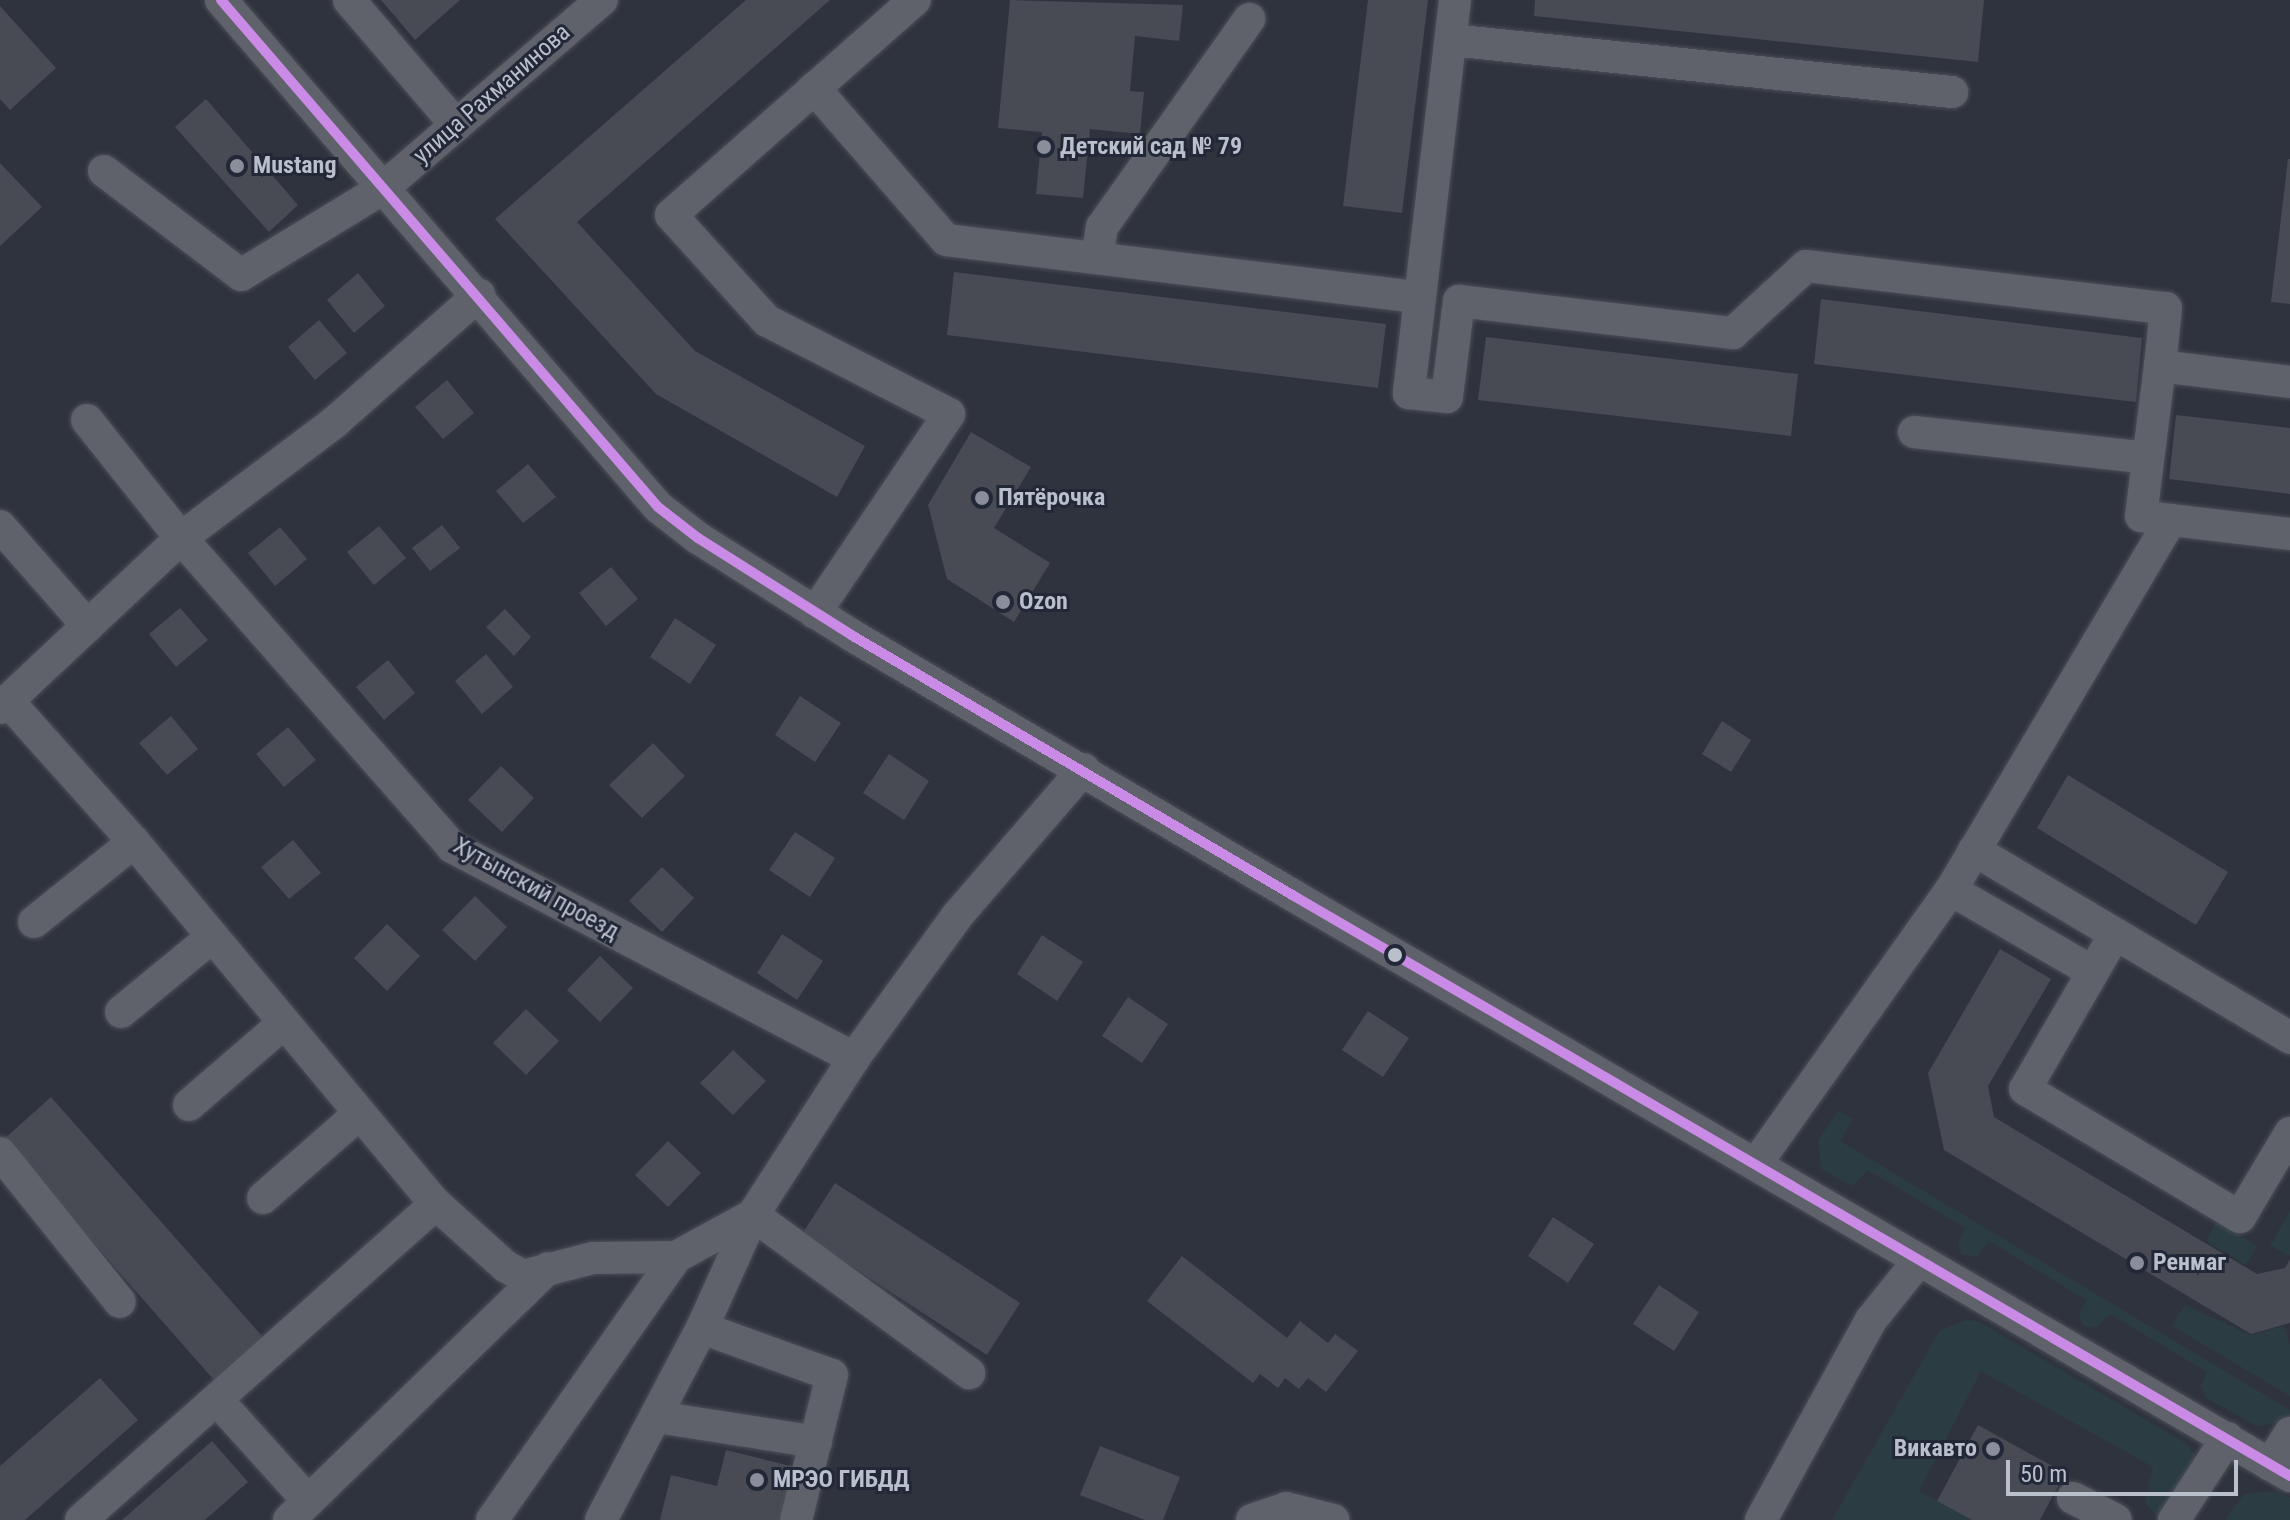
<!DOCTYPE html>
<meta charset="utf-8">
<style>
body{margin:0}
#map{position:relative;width:2290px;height:1520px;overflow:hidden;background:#2f333d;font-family:"Roboto Condensed",sans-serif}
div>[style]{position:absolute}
.green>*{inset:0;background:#2c3c43}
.building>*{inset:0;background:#484b54}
.roads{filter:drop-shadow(0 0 2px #4b4e56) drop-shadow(0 0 2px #4b4e56)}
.minor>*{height:32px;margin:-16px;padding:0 16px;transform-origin:16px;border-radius:16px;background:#5f626a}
.bus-1>*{height:10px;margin:-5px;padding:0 5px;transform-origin:5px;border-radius:5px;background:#ca8be6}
.dots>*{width:22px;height:22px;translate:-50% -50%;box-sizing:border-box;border:4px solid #222838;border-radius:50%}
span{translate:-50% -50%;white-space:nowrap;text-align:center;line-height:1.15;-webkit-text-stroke:6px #222838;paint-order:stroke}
.street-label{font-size:24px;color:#babfcc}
.poi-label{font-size:24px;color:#babfcc;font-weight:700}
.left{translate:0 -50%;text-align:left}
.right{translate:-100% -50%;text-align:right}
.scale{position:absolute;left:2006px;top:1460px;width:232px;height:36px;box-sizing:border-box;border:4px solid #babfcc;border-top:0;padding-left:10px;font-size:24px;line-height:28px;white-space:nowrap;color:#babfcc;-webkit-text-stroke:6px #222838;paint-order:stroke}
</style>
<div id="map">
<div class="green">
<div style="clip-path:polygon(1838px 1111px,1853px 1119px,1840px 1141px,2290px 1410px,2290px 1420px,2257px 1426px,2206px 1398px,2201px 1385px,2207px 1372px,2110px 1314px,2096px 1328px,2084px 1326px,2079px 1316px,2086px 1300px,1989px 1241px,1977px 1257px,1962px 1254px,1958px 1244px,1965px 1228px,1868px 1170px,1852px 1186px,1821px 1169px,1818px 1140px)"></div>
<div style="clip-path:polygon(2290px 1211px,2290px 1254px,2289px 1256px,2270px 1245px)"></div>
<div style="clip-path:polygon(2217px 1221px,2257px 1246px,2246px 1265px,2206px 1241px)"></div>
<div style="clip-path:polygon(2185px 1305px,2250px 1335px,2284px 1326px,2290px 1345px,2290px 1396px,2172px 1326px)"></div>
<div style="clip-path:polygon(1966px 1320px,1978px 1321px,2186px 1443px,2198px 1459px,2161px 1520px,2145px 1503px,2153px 1467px,1981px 1371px,1919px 1491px,1972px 1520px,1832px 1520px,1940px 1330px)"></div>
<div style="clip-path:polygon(2272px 1491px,2290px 1497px,2290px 1520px,2225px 1520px,2244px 1494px)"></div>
</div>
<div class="building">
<div style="clip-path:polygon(381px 0,460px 0,415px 40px)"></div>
<div style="clip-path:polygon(746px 0,830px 0,577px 222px,695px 351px,865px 446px,837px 497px,656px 394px,495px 219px)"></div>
<div style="clip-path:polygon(1010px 0,1183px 5px,1179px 41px,1135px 36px,1130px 91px,1144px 92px,1140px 134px,1090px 129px,1083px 198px,1036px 194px,1042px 132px,998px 128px)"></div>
<div style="clip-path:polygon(1368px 0,1428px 0,1402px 213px,1343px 206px)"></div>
<div style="clip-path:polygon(1535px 0,1984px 0,1978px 62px,1534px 16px)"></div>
<div style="clip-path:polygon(0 6px,56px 68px,10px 110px,0 99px)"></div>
<div style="clip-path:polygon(206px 99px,298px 205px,269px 232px,175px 127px)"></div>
<div style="clip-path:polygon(2288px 159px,2290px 159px,2290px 304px,2271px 302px)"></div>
<div style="clip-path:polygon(0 163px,42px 207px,0 246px)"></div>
<div style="clip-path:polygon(954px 272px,1386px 324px,1378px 388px,947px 335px)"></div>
<div style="clip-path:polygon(358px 273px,385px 306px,354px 333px,327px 300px)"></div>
<div style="clip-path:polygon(1821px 299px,2142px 338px,2136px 402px,1814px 364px)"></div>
<div style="clip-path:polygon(319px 320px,347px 353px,315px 380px,288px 347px)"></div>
<div style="clip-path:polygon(1486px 337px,1798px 374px,1791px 436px,1478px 400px)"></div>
<div style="clip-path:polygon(447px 380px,474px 413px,443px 439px,415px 407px)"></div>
<div style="clip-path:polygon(2176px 415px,2290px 428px,2290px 494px,2169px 479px)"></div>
<div style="clip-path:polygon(971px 432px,1031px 467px,994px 528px,1050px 563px,1014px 622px,947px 579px,928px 505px)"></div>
<div style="clip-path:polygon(528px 464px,556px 497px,523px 523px,496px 491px)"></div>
<div style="clip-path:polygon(442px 525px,460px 548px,430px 571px,412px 548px)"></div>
<div style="clip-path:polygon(379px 526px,406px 558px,374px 585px,347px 552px)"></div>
<div style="clip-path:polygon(280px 527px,307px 559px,275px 586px,248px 553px)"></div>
<div style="clip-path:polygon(611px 567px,638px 599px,606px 626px,579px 593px)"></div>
<div style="clip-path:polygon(180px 608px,208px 640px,176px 667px,149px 634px)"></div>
<div style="clip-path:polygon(505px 609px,531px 637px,514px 656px,486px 627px)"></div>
<div style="clip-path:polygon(675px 618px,716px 645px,690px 684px,650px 657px)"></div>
<div style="clip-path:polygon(486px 654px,513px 687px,482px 714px,455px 681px)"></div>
<div style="clip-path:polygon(388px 660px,415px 693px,384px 720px,356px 687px)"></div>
<div style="clip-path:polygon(800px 696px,841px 723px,815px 762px,775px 735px)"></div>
<div style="clip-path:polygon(171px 716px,198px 749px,167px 775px,139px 743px)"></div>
<div style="clip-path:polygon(1722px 721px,1751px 740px,1731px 772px,1702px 754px)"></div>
<div style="clip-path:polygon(288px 727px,316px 760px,284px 787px,256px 754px)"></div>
<div style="clip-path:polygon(653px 743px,685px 776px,642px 818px,609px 785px)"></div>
<div style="clip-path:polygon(889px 754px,929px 781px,904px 820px,863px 793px)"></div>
<div style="clip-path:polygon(501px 766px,534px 798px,502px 832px,468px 800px)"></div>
<div style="clip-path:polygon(2068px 775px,2228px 872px,2196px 925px,2037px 828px)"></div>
<div style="clip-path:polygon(795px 832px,835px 858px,810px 897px,769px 870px)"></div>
<div style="clip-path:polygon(293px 840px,321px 873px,289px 899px,261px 867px)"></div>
<div style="clip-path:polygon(662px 867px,694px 898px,662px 932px,629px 901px)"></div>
<div style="clip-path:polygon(475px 896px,507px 927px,475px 961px,442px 930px)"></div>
<div style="clip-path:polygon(387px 924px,420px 956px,387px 991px,354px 958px)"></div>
<div style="clip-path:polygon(782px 934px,823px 961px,797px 1000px,757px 973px)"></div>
<div style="clip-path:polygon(1042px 935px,1083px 962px,1057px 1001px,1017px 974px)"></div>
<div style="clip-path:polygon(2000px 949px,2051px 979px,1988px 1086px,1994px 1117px,2257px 1274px,2285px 1268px,2290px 1259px,2290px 1323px,2251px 1334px,1944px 1150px,1928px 1073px)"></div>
<div style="clip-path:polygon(600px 956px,633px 988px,600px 1022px,567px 990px)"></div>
<div style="clip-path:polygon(1128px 997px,1168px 1024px,1142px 1063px,1102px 1036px)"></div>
<div style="clip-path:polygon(526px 1009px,559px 1041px,526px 1075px,493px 1043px)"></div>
<div style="clip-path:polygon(1368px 1011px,1409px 1038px,1383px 1077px,1342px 1050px)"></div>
<div style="clip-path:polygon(733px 1050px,766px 1081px,733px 1115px,700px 1083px)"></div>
<div style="clip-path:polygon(51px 1097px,277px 1353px,228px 1396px,3px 1140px)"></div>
<div style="clip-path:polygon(668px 1141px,701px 1173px,668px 1207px,635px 1175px)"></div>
<div style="clip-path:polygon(835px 1183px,1020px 1303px,987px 1355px,802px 1234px)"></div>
<div style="clip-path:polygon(1553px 1217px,1594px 1244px,1568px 1283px,1528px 1256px)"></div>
<div style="clip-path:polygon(1182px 1256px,1287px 1338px,1300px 1321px,1328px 1343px,1335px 1334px,1358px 1351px,1326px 1392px,1308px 1378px,1299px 1389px,1285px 1378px,1278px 1388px,1260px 1374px,1253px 1383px,1147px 1301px)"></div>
<div style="clip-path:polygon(1659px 1285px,1699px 1312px,1674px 1351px,1633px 1324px)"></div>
<div style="clip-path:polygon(100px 1378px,138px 1420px,25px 1520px,0 1520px,0 1466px)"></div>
<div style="clip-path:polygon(1978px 1425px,2065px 1473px,2040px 1520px,1972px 1520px,1937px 1501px)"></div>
<div style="clip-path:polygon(212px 1441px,248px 1482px,205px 1520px,122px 1520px)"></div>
<div style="clip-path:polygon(1100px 1446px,1180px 1477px,1163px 1520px,1145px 1520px,1080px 1495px)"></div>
<div style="clip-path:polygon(726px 1450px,799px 1468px,786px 1520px,660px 1520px,671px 1475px,717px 1486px)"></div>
</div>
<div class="roads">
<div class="minor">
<div style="left:221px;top:0;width:669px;rotate:49.24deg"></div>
<div style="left:658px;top:507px;width:51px;rotate:37.8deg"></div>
<div style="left:698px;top:538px;width:183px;rotate:32.3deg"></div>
<div style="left:853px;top:636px;width:512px;rotate:30.52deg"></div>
<div style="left:1294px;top:896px;width:1153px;rotate:30.21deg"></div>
<div style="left:349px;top:0;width:165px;rotate:49.4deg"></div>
<div style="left:1455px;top:0;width:396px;rotate:96.7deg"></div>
<div style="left:1409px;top:393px;width:38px;rotate:6deg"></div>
<div style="left:1447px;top:397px;width:97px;rotate:-82.9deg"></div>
<div style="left:1459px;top:301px;width:276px;rotate:6.7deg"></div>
<div style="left:1733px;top:333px;width:99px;rotate:-42.5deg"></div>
<div style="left:1806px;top:266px;width:362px;rotate:6.7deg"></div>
<div style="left:2166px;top:308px;width:58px;rotate:95.9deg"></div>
<div style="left:1451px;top:40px;width:504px;rotate:5.93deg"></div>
<div style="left:814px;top:88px;width:201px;rotate:49deg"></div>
<div style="left:946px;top:240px;width:477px;rotate:6.9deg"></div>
<div style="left:104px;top:171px;width:172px;rotate:37.2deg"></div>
<div style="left:241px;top:275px;width:165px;rotate:-31.4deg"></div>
<div style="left:382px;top:189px;width:290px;rotate:-40.7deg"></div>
<div style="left:1097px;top:258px;width:31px;rotate:-81deg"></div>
<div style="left:1102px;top:227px;width:255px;rotate:-54.7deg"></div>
<div style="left:87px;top:420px;width:151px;rotate:51.5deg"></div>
<div style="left:181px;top:538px;width:411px;rotate:48.7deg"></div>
<div style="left:452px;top:847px;width:454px;rotate:27.7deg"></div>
<div style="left:1914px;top:432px;width:235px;rotate:6.3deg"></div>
<div style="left:2171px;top:520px;width:30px;rotate:-172deg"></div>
<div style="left:2141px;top:516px;width:151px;rotate:-82.8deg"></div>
<div style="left:2160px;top:366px;width:131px;rotate:7deg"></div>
<div style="left:0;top:526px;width:133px;rotate:48.7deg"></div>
<div style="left:815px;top:613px;width:240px;rotate:-56deg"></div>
<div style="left:949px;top:414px;width:204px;rotate:-152.9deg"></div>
<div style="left:767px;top:321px;width:143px;rotate:-132.2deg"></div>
<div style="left:671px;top:215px;width:325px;rotate:-41.4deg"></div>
<div style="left:7px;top:700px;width:191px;rotate:48.2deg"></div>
<div style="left:134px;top:842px;width:471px;rotate:50.2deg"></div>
<div style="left:436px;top:1204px;width:93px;rotate:41.9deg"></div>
<div style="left:505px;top:1266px;width:21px;rotate:29deg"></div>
<div style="left:523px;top:1276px;width:72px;rotate:-14.4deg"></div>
<div style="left:593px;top:1258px;width:83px;rotate:-0.7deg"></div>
<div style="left:676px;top:1257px;width:88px;rotate:-28.6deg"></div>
<div style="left:753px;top:1215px;width:268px;rotate:36.2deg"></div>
<div style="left:0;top:708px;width:248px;rotate:-43.2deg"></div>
<div style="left:181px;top:538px;width:194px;rotate:-37deg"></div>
<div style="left:336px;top:421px;width:191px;rotate:-41.4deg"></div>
<div style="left:1974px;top:850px;width:368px;rotate:30.7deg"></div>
<div style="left:1951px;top:890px;width:164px;rotate:30deg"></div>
<div style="left:34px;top:922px;width:128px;rotate:-38.7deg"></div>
<div style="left:2115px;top:934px;width:179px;rotate:120.1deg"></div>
<div style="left:2025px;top:1089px;width:250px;rotate:30.8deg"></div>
<div style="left:2240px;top:1217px;width:98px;rotate:-59.2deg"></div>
<div style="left:121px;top:1012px;width:118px;rotate:-39.5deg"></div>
<div style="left:189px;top:1105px;width:125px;rotate:-40.8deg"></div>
<div style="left:0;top:1153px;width:191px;rotate:51.2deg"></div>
<div style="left:1756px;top:1164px;width:336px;rotate:-54.6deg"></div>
<div style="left:1951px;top:890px;width:430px;rotate:-59.3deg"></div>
<div style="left:2171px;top:520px;width:120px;rotate:6.7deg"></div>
<div style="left:263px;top:1198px;width:128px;rotate:-41.2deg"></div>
<div style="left:702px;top:1328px;width:138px;rotate:19.9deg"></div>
<div style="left:832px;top:1375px;width:149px;rotate:103.9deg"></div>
<div style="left:219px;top:1402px;width:133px;rotate:48deg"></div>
<div style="left:657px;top:1417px;width:161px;rotate:8.9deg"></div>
<div style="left:2270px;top:1465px;width:38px;rotate:-58deg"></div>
<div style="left:2073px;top:1498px;width:48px;rotate:27.1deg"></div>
<div style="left:81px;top:1520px;width:475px;rotate:-41.7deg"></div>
<div style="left:289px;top:1520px;width:361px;rotate:-44.2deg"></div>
<div style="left:492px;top:1520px;width:321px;rotate:-55deg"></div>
<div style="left:601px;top:1520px;width:217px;rotate:-62.3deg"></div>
<div style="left:702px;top:1328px;width:124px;rotate:-65.7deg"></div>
<div style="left:753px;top:1215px;width:187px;rotate:-57.2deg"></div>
<div style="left:854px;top:1058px;width:175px;rotate:-54deg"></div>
<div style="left:957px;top:916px;width:194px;rotate:-49.2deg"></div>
<div style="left:1252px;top:1520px;width:36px;rotate:-19deg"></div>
<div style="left:1286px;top:1508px;width:49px;rotate:14.3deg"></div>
<div style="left:1761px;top:1520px;width:228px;rotate:-61.2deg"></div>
<div style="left:1871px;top:1320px;width:77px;rotate:-51.3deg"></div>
<div style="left:2174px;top:1520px;width:98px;rotate:-57.1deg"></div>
</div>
</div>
<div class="bus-1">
<div style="left:221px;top:0;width:669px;rotate:49.24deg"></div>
<div style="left:658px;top:507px;width:51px;rotate:37.8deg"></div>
<div style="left:698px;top:538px;width:183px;rotate:32.3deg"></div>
<div style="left:853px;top:636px;width:512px;rotate:30.52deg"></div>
<div style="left:1294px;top:896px;width:1153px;rotate:30.21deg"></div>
</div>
<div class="dots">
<div style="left:1044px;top:147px;background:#898e9a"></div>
<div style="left:237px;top:166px;background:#898e9a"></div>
<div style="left:982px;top:498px;background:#898e9a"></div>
<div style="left:1003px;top:602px;background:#898e9a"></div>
<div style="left:1395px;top:955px;background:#babfcc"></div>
<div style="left:2137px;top:1263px;background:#898e9a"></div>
<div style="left:1993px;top:1449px;background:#898e9a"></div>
<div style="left:757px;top:1480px;background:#898e9a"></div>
</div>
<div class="street-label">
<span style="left:492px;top:94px;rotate:-41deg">улица Рахманинова</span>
<span style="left:536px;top:889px;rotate:29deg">Хутынский проезд</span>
</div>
<div class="poi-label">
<span class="left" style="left:1060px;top:147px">Детский сад № 79</span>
<span class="left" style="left:253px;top:166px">Mustang</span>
<span class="left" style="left:998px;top:498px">Пятёрочка</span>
<span class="left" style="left:1019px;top:602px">Ozon</span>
<span class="left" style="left:2153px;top:1263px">Ренмаг</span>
<span class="right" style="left:1977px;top:1449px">Викавто</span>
<span class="left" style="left:773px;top:1480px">МРЭО ГИБДД</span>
</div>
<div class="scale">50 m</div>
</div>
